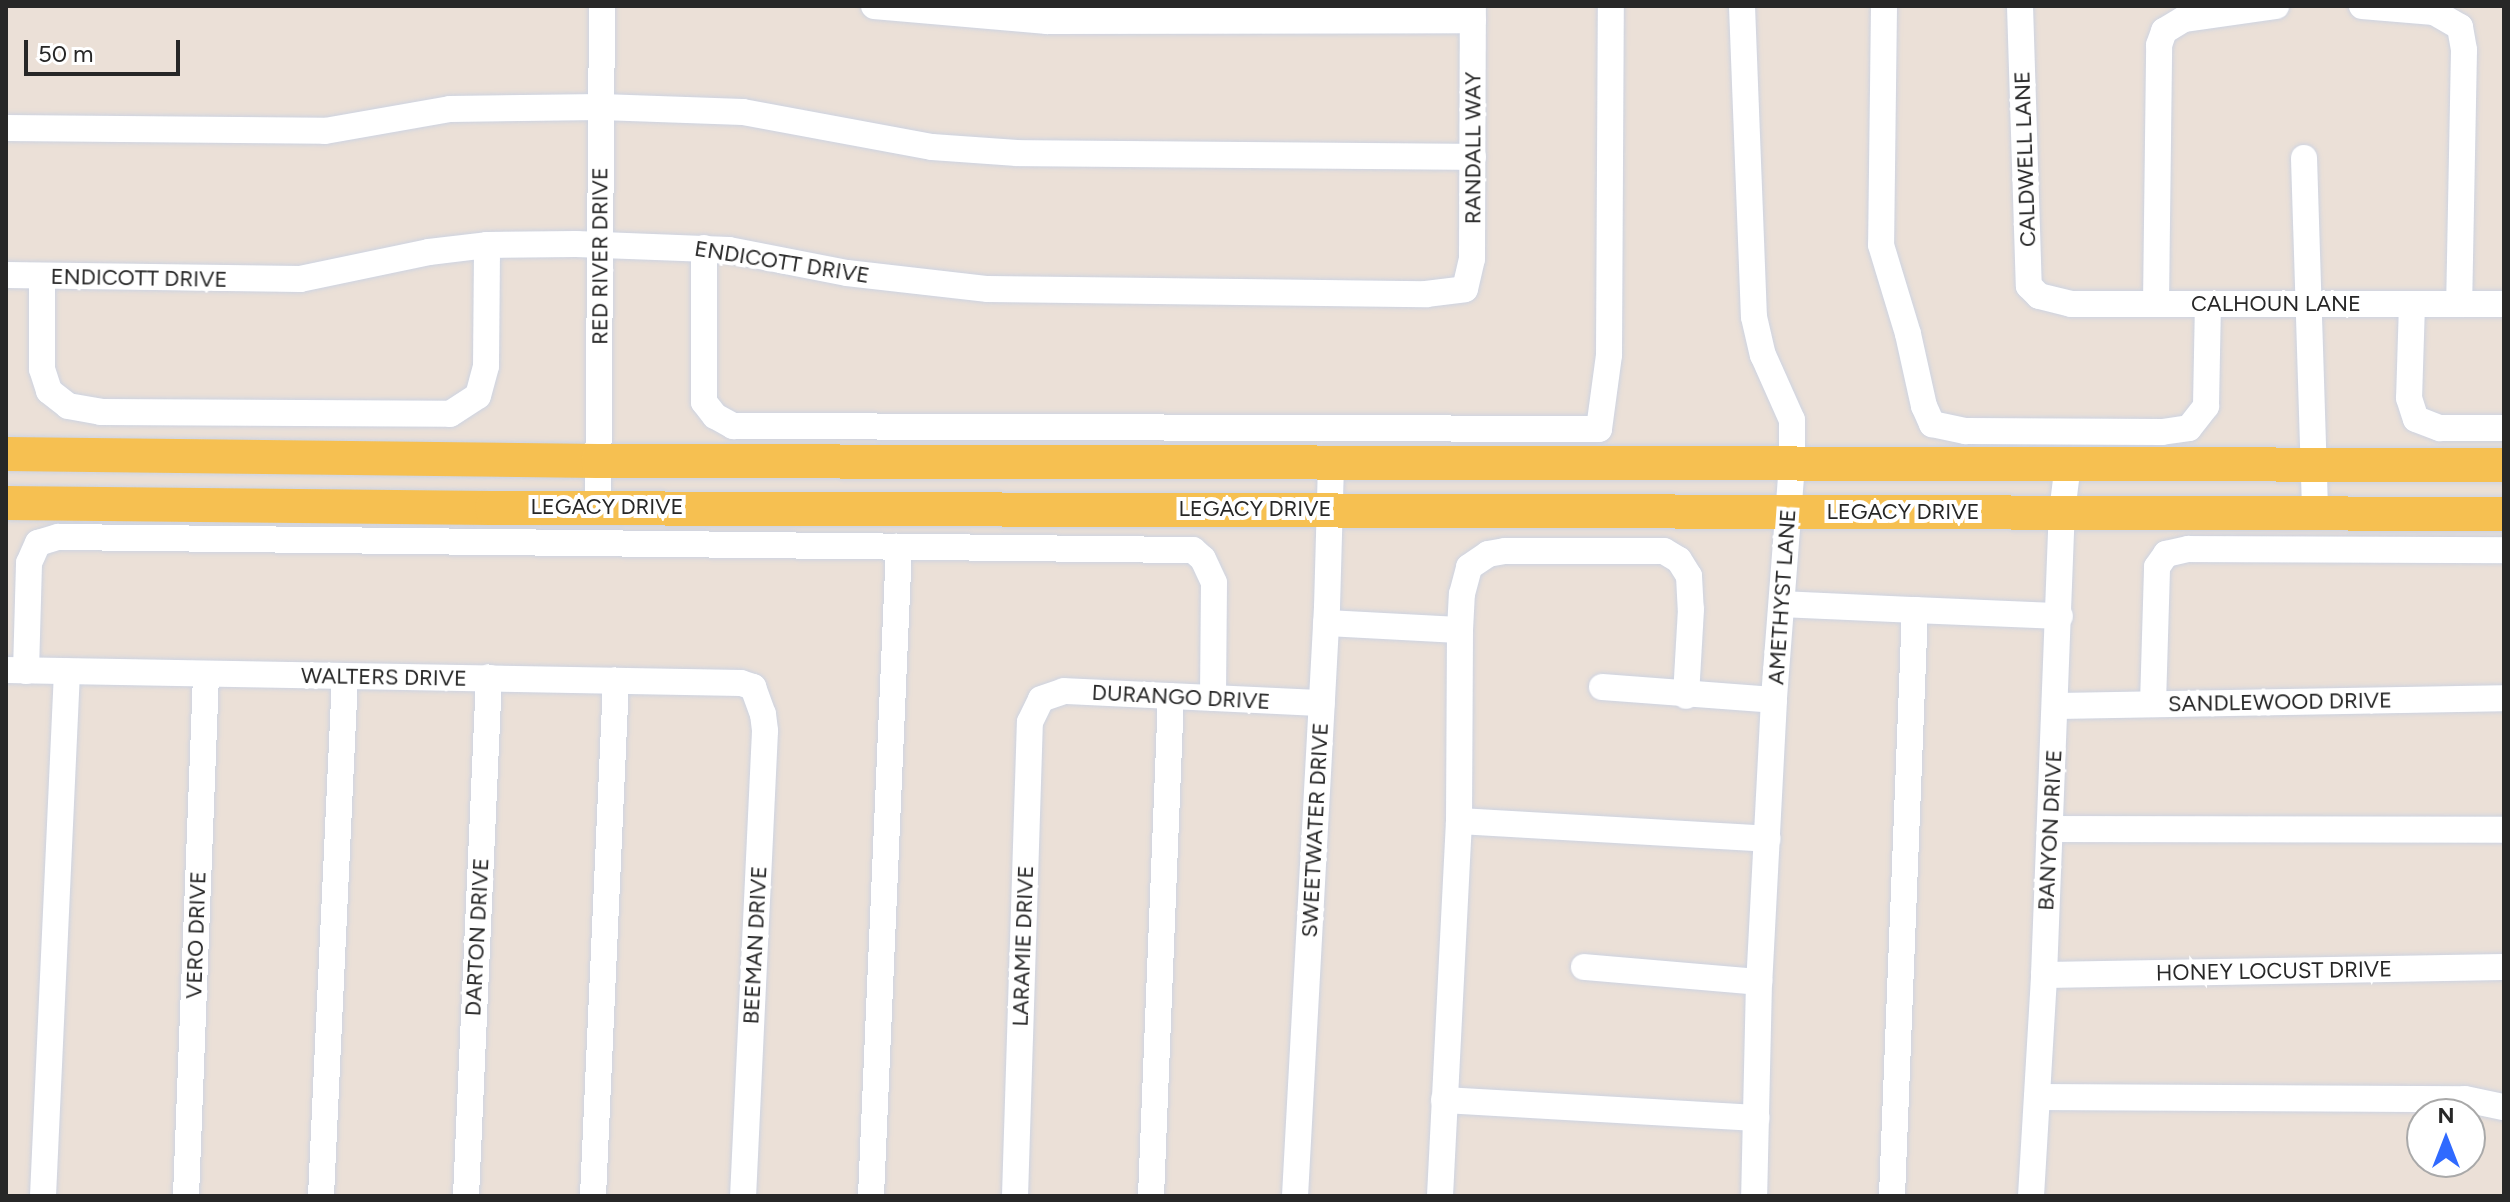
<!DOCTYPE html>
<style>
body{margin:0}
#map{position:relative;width:2510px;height:1202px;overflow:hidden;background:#ebe0d7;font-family:Figtree,sans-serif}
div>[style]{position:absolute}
.roads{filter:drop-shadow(0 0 2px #cdd3e1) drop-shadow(0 0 2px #cdd3e1)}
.minor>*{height:26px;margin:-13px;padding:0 13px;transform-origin:13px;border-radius:13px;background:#fff}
.major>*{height:34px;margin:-17px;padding:0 17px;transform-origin:17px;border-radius:17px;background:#f6c051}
span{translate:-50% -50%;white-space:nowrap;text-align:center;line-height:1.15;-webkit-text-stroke:8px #fff;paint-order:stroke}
.street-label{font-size:22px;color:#272727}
.frame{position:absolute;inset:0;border:8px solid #272727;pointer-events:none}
.north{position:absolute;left:2406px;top:1098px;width:80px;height:80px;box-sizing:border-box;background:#fff;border:2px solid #a9a9a9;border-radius:50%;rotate:0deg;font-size:22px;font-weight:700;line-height:32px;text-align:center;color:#272727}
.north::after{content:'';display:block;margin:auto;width:28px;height:36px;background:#306aff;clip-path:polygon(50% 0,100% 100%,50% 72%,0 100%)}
.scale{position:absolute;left:24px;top:40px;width:156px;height:36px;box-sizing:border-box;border:4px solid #272727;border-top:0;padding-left:10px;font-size:24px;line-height:28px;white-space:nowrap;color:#272727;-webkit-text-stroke:6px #fff;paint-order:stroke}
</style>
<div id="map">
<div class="roads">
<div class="minor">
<div style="left:874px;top:6px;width:174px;rotate:5deg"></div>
<div style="left:1047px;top:21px;width:426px;rotate:-0.1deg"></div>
<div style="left:1742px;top:6px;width:311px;rotate:87.8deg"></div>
<div style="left:1754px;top:317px;width:39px;rotate:77deg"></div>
<div style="left:1763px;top:355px;width:71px;rotate:66deg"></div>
<div style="left:1792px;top:420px;width:44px;rotate:90deg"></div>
<div style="left:1792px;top:464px;width:237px;rotate:94.4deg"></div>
<div style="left:1774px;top:700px;width:282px;rotate:93deg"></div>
<div style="left:1759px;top:982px;width:214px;rotate:91.3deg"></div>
<div style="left:1884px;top:6px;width:239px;rotate:90.7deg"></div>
<div style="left:1881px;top:245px;width:93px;rotate:73.1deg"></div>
<div style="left:1908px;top:334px;width:74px;rotate:77.5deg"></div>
<div style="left:1924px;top:406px;width:20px;rotate:66deg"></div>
<div style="left:1932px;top:424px;width:35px;rotate:12deg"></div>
<div style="left:1966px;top:431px;width:196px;rotate:0.3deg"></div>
<div style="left:2162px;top:432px;width:27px;rotate:-8deg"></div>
<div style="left:2189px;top:428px;width:28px;rotate:-52deg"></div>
<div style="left:2206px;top:406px;width:102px;rotate:-88.9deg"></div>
<div style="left:2020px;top:6px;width:280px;rotate:88.2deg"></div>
<div style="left:2029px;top:286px;width:14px;rotate:45deg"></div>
<div style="left:2039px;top:296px;width:33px;rotate:14deg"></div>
<div style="left:2071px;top:304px;width:433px"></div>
<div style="left:2362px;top:6px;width:72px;rotate:4.8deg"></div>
<div style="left:2434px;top:12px;width:30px;rotate:30deg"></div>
<div style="left:2460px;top:27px;width:23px;rotate:80deg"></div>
<div style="left:2464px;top:50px;width:254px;rotate:91.1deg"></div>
<div style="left:6px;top:128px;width:319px;rotate:0.5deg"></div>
<div style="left:325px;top:131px;width:127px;rotate:-10deg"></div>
<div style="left:450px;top:109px;width:151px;rotate:-0.8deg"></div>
<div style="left:601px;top:107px;width:142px;rotate:2deg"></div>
<div style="left:743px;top:112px;width:192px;rotate:10.5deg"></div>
<div style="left:932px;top:147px;width:85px;rotate:4deg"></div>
<div style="left:1017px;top:153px;width:456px;rotate:0.5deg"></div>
<div style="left:2304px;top:158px;width:355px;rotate:88.2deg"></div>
<div style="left:704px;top:248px;width:154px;rotate:90deg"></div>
<div style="left:704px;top:402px;width:18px;rotate:52deg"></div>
<div style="left:715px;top:416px;width:21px;rotate:29deg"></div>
<div style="left:733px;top:426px;width:866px;rotate:0.2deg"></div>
<div style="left:1599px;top:429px;width:75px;rotate:-82.3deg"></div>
<div style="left:1609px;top:355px;width:349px;rotate:-89.7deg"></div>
<div style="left:6px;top:275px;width:294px;rotate:0.8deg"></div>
<div style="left:300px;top:279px;width:132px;rotate:-11.8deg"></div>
<div style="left:429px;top:252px;width:58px;rotate:-6.9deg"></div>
<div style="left:487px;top:245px;width:89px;rotate:-0.6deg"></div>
<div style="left:576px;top:244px;width:153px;rotate:2.2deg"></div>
<div style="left:729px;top:250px;width:120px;rotate:11deg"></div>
<div style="left:847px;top:273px;width:142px;rotate:6.5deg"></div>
<div style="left:988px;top:289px;width:438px;rotate:0.7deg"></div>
<div style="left:1426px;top:294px;width:39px;rotate:-7deg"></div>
<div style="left:1465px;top:289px;width:31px;rotate:-77deg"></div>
<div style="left:1472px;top:259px;width:253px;rotate:-89.8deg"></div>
<div style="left:42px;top:277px;width:92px;rotate:90deg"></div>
<div style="left:42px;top:369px;width:23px;rotate:72deg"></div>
<div style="left:49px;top:391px;width:24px;rotate:38deg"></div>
<div style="left:68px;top:406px;width:34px;rotate:10deg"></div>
<div style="left:101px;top:412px;width:349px;rotate:0.3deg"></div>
<div style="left:450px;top:414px;width:33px;rotate:-33deg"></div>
<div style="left:478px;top:396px;width:31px;rotate:-75deg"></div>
<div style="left:486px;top:366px;width:121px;rotate:-89.5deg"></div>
<div style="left:2156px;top:304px;width:259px;rotate:-89.3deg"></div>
<div style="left:2159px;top:45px;width:15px;rotate:-70deg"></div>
<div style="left:2164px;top:31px;width:23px;rotate:-31deg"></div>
<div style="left:2184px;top:19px;width:93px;rotate:-8deg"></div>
<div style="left:2412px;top:304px;width:94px;rotate:91.8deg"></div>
<div style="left:2409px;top:398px;width:22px;rotate:72deg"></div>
<div style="left:2416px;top:419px;width:26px;rotate:21deg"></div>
<div style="left:2440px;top:428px;width:64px"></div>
<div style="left:598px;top:507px;width:501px;rotate:-89.54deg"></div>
<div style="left:1782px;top:604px;width:133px;rotate:2.6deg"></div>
<div style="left:1915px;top:610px;width:586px;rotate:92.25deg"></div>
<div style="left:1915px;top:610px;width:145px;rotate:2.4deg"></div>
<div style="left:1326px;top:623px;width:134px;rotate:3deg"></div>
<div style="left:6px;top:670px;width:735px;rotate:1.01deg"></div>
<div style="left:741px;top:683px;width:13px;rotate:18deg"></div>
<div style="left:753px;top:687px;width:29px;rotate:70deg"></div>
<div style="left:763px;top:714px;width:17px;rotate:83deg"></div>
<div style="left:765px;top:731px;width:466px;rotate:92.7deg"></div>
<div style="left:26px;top:671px;width:108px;rotate:-88.4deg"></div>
<div style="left:29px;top:563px;width:22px;rotate:-66deg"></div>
<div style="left:38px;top:543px;width:21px;rotate:-17deg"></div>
<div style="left:58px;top:537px;width:1135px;rotate:0.66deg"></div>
<div style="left:1193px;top:550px;width:13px;rotate:42deg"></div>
<div style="left:1203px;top:559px;width:26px;rotate:65deg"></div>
<div style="left:1214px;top:583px;width:115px;rotate:90.5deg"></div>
<div style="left:1602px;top:687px;width:172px;rotate:4.3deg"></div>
<div style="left:2153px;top:704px;width:137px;rotate:-88.3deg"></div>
<div style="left:2157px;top:567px;width:16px;rotate:-55deg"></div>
<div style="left:2166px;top:554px;width:23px;rotate:-13deg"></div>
<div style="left:2188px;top:549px;width:316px;rotate:0.2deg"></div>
<div style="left:2056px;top:706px;width:448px;rotate:-1deg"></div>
<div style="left:1459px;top:821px;width:309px;rotate:3.3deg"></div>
<div style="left:2050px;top:829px;width:454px;rotate:0.1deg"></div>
<div style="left:1584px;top:967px;width:176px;rotate:4.9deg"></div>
<div style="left:2044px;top:975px;width:460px;rotate:-1deg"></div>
<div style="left:2037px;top:1097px;width:428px;rotate:0.3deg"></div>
<div style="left:2465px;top:1099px;width:40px;rotate:12deg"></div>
<div style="left:1444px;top:1100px;width:313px;rotate:3.3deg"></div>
<div style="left:43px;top:1196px;width:525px;rotate:-87.38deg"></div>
<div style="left:186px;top:1196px;width:521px;rotate:-87.8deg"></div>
<div style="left:321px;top:1196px;width:520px;rotate:-87.35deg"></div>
<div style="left:466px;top:1196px;width:519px;rotate:-87.46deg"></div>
<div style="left:593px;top:1196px;width:516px;rotate:-87.44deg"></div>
<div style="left:871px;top:1196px;width:650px;rotate:-87.53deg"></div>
<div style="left:1015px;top:1196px;width:474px;rotate:-88.2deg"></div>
<div style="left:1030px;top:722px;width:25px;rotate:-64deg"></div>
<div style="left:1041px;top:699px;width:24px;rotate:-19deg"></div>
<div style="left:1064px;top:691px;width:258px;rotate:2.7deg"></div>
<div style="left:1151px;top:1196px;width:500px;rotate:-87.71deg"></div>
<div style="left:1295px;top:1196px;width:590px;rotate:-86.89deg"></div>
<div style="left:1327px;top:607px;width:143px;rotate:-88.4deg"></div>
<div style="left:1440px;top:1196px;width:375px;rotate:-87.1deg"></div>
<div style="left:1459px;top:821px;width:191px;rotate:-89.7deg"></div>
<div style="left:1460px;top:630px;width:36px;rotate:-87deg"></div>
<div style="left:1462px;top:594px;width:28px;rotate:-75deg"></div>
<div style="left:1469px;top:567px;width:23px;rotate:-34deg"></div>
<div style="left:1488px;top:554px;width:17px;rotate:-10deg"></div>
<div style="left:1505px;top:551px;width:159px"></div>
<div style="left:1664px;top:551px;width:17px;rotate:31deg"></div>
<div style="left:1679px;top:560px;width:19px;rotate:58deg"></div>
<div style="left:1689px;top:576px;width:33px;rotate:87deg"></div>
<div style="left:1691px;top:609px;width:87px;rotate:93.3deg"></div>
<div style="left:2031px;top:1196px;width:221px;rotate:-86.6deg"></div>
<div style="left:2044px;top:975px;width:463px;rotate:-87.8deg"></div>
<div style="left:2062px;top:512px;width:48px;rotate:-82.9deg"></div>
</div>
<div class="major">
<div style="left:6px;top:454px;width:592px;rotate:0.68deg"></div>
<div style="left:598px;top:461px;width:1906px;rotate:0.12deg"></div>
<div style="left:6px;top:503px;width:486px;rotate:0.6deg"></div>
<div style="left:492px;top:508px;width:2012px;rotate:0.17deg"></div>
</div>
</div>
<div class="street-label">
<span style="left:1473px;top:148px;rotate:-90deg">RANDALL WAY</span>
<span style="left:2025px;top:159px;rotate:-92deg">CALDWELL LANE</span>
<span style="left:600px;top:256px;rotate:-90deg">RED RIVER DRIVE</span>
<span style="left:782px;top:262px;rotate:9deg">ENDICOTT DRIVE</span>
<span style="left:139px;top:278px;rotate:1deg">ENDICOTT DRIVE</span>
<span style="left:2276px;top:304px">CALHOUN LANE</span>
<span style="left:607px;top:507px">LEGACY DRIVE</span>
<span style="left:1255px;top:509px">LEGACY DRIVE</span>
<span style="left:1903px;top:512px">LEGACY DRIVE</span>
<span style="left:1782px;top:597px;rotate:-86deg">AMETHYST LANE</span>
<span style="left:384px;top:677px;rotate:1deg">WALTERS DRIVE</span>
<span style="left:1181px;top:697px;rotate:3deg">DURANGO DRIVE</span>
<span style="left:2280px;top:702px;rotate:-1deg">SANDLEWOOD DRIVE</span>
<span style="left:1315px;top:830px;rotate:-87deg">SWEETWATER DRIVE</span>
<span style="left:2050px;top:830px;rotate:-87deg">BANYON DRIVE</span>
<span style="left:196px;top:935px;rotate:-88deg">VERO DRIVE</span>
<span style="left:477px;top:937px;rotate:-87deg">DARTON DRIVE</span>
<span style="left:755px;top:945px;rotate:-87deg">BEEMAN DRIVE</span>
<span style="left:1023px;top:946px;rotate:-88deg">LARAMIE DRIVE</span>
<span style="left:2274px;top:971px;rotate:-1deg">HONEY LOCUST DRIVE</span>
</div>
<div class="frame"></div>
<div class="north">N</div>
<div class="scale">50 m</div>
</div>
